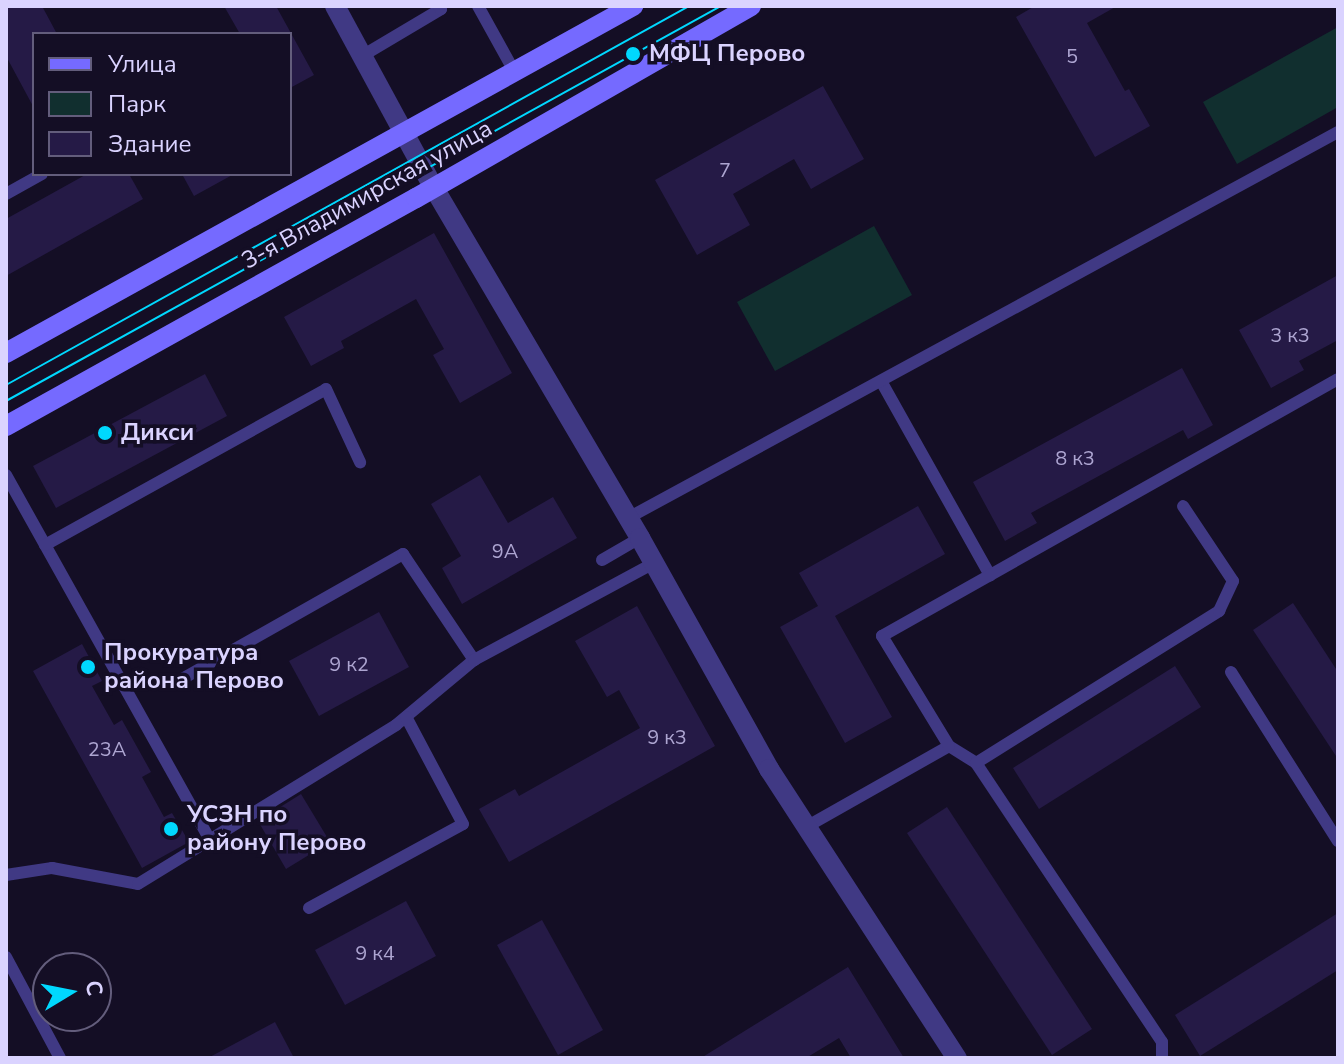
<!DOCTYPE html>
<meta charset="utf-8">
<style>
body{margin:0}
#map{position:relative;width:1344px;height:1064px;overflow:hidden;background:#140e25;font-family:"Nunito Sans",sans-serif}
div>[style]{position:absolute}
.green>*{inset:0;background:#112f2f}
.building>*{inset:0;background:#251a46}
.lane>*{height:12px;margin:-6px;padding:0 6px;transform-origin:6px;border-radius:6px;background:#403984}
.street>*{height:20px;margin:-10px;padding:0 10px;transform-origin:10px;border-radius:10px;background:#403984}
.secondary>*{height:20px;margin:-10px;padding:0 10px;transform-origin:10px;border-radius:10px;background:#756aff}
.tram>*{height:2px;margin:-1px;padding:0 1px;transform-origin:1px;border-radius:1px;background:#00d8fe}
.dots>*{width:22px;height:22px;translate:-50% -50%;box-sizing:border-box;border:4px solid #140e25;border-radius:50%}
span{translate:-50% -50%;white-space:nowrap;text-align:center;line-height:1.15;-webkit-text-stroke:7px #140e25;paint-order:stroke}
.number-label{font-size:20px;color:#ada5d1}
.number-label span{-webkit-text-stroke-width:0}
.poi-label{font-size:24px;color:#dad3ff;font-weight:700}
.left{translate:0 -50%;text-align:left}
.street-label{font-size:24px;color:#dad3ff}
.frame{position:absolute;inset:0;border:8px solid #dad3ff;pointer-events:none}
.legend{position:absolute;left:32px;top:32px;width:260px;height:144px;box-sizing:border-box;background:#140e25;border:2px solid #635d7c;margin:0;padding:10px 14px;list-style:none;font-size:24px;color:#dad3ff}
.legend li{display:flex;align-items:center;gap:16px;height:40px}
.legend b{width:40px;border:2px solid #635d7c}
.north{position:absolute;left:32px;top:952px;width:80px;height:80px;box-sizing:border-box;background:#140e25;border:2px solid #635d7c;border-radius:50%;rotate:80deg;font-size:22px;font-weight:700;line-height:32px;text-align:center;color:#dad3ff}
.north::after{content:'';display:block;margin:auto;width:28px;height:36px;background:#00d8fe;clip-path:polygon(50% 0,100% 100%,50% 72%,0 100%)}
</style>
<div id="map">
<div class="green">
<div style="clip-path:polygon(1338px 27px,1338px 107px,1237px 164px,1203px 102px)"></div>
<div style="clip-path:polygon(874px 226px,912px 295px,775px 371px,737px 302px)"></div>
</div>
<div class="building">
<div style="clip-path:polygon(6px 6px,42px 6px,57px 34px,34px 34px,34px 108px,6px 56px)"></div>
<div style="clip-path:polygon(224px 6px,276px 6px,314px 75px,290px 88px,290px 34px,240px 34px)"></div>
<div style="clip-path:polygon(1035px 6px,1117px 6px,1087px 23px,1125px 91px,1129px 89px,1150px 126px,1095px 157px,1016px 17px)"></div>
<div style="clip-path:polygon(823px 86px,864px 159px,811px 189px,794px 159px,733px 194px,750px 225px,697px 255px,655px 180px)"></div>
<div style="clip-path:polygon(87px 174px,129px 174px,143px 199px,6px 276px,6px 219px)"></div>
<div style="clip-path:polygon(182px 174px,234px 174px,194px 196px)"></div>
<div style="clip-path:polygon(434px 233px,512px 373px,460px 403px,433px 355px,444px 349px,416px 299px,341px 341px,344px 348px,311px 366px,284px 317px)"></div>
<div style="clip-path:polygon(1338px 275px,1338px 340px,1299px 361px,1304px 370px,1271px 388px,1239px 330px)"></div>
<div style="clip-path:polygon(1182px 368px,1213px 425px,1188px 439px,1183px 430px,1031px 513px,1037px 523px,1005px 541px,973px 482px)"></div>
<div style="clip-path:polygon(205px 374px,227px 416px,56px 508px,33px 466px)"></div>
<div style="clip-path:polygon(480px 475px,508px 523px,553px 497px,577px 538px,462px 604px,442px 568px,461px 556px,431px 504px)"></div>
<div style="clip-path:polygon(918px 506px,945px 554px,835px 616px,892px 717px,845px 743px,780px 627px,818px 606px,799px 573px)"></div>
<div style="clip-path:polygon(1293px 603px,1338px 672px,1338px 759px,1253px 630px)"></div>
<div style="clip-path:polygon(637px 606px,715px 746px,509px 862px,479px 809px,515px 789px,519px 796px,640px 728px,619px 690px,607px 697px,575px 641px)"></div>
<div style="clip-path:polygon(379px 612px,409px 667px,319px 716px,289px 661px)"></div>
<div style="clip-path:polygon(82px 644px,102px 681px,92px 686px,114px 725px,122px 720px,151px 772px,142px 777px,164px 817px,172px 813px,189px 842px,142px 868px,33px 671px)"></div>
<div style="clip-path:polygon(1175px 666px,1201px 707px,1039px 809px,1013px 768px)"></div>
<div style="clip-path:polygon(301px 794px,330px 842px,286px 869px,258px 821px)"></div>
<div style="clip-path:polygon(947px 807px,1092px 1029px,1052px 1055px,907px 833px)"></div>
<div style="clip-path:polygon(406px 901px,436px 956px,345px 1005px,315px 950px)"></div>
<div style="clip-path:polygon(1338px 913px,1338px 970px,1200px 1056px,1175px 1015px)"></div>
<div style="clip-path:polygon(542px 920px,603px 1030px,558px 1055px,497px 945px)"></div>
<div style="clip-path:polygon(848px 967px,904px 1058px,851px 1058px,839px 1038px,806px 1058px,701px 1058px)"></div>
<div style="clip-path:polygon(275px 1022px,294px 1058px,208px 1058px)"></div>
</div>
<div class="lane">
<div style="left:478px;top:6px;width:74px;rotate:61deg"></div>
<div style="left:362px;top:56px;width:92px;rotate:-30.7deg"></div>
<div style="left:441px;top:9px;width:4px;rotate:-124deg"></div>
<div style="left:6px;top:194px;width:41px;rotate:-29.1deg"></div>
<div style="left:881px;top:381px;width:223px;rotate:60.7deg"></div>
<div style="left:6px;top:475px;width:418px;rotate:60.8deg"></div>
<div style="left:628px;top:518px;width:808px;rotate:-28.53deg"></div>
<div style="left:45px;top:545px;width:321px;rotate:-29deg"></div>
<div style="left:326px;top:389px;width:81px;rotate:65deg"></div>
<div style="left:602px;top:560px;width:44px;rotate:-30.1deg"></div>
<div style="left:1231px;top:672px;width:200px;rotate:57.7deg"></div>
<div style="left:175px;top:683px;width:262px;rotate:-29.5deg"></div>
<div style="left:403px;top:554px;width:128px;rotate:56.2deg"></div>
<div style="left:949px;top:746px;width:32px;rotate:32deg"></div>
<div style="left:976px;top:763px;width:335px;rotate:56.3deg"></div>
<div style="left:1162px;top:1042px;width:16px;rotate:90deg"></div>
<div style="left:976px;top:763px;width:287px;rotate:-32deg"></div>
<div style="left:1219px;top:611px;width:33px;rotate:-65deg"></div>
<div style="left:1233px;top:581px;width:90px;rotate:-123.7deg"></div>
<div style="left:806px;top:827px;width:164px;rotate:-29.5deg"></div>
<div style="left:949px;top:746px;width:129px;rotate:-121.3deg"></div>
<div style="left:882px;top:636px;width:523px;rotate:-29.41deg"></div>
<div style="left:6px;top:875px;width:47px;rotate:-8.7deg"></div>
<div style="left:52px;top:868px;width:87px;rotate:10.5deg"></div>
<div style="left:138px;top:884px;width:303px;rotate:-31.6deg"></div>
<div style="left:396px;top:725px;width:102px;rotate:-39.8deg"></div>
<div style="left:474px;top:660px;width:204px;rotate:-28.3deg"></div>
<div style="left:309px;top:908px;width:175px;rotate:-28.6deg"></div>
<div style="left:463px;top:824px;width:121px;rotate:-118deg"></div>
<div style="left:6px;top:957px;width:115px;rotate:61.9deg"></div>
</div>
<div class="street">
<div style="left:335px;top:6px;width:207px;rotate:61.5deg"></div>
<div style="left:434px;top:188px;width:406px;rotate:59.5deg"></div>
<div style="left:640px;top:538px;width:265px;rotate:60.8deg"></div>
<div style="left:769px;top:769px;width:345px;rotate:57deg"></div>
</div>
<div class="secondary">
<div style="left:6px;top:353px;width:717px;rotate:-28.96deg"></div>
<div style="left:6px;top:426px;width:469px;rotate:-29.1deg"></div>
<div style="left:416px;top:198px;width:386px;rotate:-29.8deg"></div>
</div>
<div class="tram">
<div style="left:6px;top:385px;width:781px;rotate:-29.03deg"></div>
<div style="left:6px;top:401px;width:817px;rotate:-28.92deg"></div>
</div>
<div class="dots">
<div style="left:633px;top:54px;background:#00d8fe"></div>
<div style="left:105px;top:433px;background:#00d8fe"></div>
<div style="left:88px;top:667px;background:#00d8fe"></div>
<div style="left:171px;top:829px;background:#00d8fe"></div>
</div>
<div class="number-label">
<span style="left:1072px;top:56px">5</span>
<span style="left:725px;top:170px">7</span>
<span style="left:1290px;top:335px">3 к3</span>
<span style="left:1075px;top:458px">8 к3</span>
<span style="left:505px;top:551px">9А</span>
<span style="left:349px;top:664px">9 к2</span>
<span style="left:667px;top:737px">9 к3</span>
<span style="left:107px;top:749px">23А</span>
<span style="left:375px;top:953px">9 к4</span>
</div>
<div class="poi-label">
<span class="left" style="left:649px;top:54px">МФЦ Перово</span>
<span class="left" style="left:121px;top:433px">Дикси</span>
<span class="left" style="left:104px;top:667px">Прокуратура<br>района Перово</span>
<span class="left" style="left:187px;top:829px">УСЗН по<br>району Перово</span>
</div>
<div class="street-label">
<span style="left:367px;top:195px;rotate:-29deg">3-я Владимирская улица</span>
</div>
<div class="frame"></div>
<ul class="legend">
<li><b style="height:10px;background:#756aff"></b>Улица</li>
<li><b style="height:22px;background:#112f2f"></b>Парк</li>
<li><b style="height:22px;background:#251a46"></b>Здание</li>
</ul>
<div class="north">С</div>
</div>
